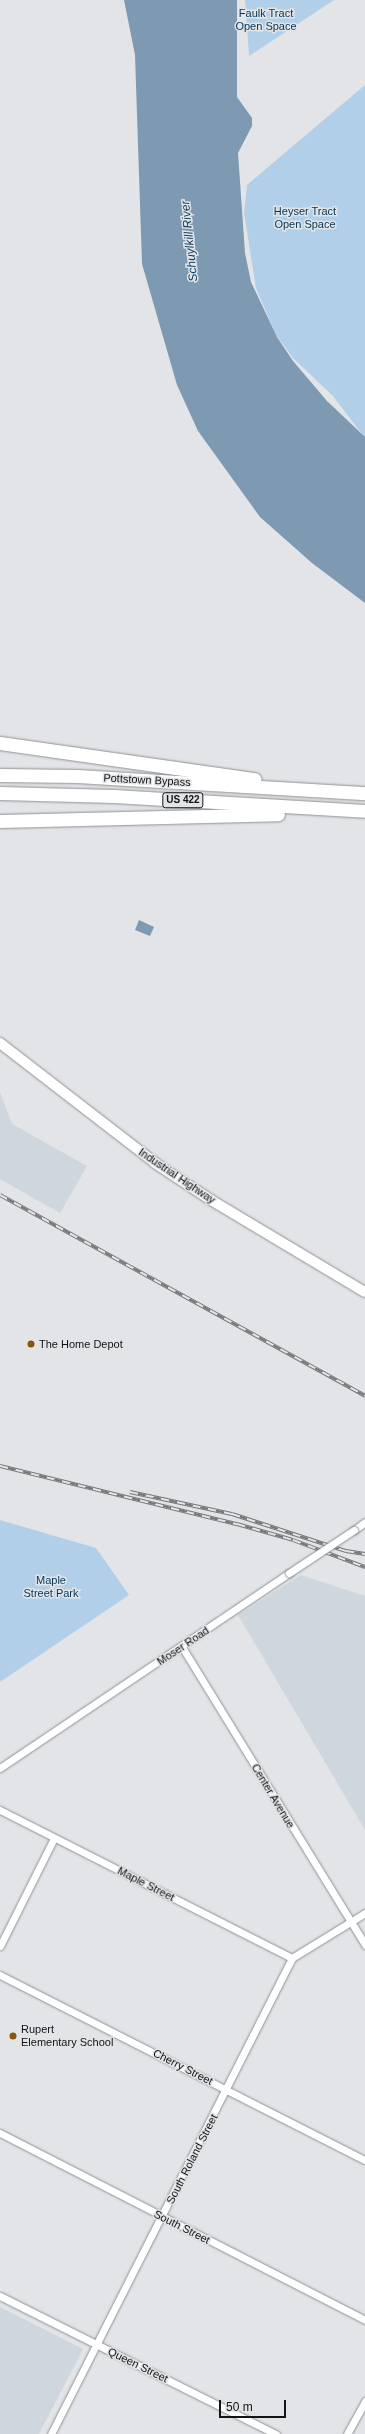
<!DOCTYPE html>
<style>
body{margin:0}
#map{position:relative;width:365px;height:2434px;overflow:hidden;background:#e2e4e7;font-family:Helvetica,sans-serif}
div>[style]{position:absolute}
.built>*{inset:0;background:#ced7de}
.green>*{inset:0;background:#b2cfe9}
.water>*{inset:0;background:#7e9ab2}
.roads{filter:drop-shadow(0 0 1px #8f9294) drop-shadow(0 0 1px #8f9294)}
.street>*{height:7px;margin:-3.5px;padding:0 3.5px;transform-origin:3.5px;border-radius:3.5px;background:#fff}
.secondary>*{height:10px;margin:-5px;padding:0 5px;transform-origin:5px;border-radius:5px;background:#fff}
.highway>*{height:13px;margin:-6.5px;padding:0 6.5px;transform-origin:6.5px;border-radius:6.5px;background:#fff}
.rail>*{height:4px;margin-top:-2px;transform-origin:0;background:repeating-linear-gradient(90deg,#e2e4e7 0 8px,#767779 0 16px);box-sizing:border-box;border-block:1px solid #767779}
.bridges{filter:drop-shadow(0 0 1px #8f9294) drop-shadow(0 0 1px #8f9294)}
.street-bridge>*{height:7px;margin:-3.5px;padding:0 3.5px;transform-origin:3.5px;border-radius:3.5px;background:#fff}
.dots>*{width:11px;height:11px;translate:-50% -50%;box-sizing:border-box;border:2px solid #e2e4e7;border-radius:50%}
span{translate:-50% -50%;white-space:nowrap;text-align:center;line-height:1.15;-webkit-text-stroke:3px #e2e4e7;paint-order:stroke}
.shield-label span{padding:1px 3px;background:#e2e4e7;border:1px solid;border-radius:3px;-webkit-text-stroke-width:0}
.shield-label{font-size:10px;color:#121314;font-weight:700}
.park-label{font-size:11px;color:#023557}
.street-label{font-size:11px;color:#121314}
.poi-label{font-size:11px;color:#121314}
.left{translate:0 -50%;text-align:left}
.water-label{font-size:12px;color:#104063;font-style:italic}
.scale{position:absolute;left:219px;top:2400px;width:67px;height:18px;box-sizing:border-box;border:2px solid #121314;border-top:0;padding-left:5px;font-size:12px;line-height:14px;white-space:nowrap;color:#121314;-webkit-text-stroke:3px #e2e4e7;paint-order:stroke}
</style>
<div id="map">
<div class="built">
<div style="clip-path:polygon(0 1092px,12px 1124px,87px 1166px,60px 1213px,0 1179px)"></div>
<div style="clip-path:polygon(301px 1575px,365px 1596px,365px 1830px,238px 1615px)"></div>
<div style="clip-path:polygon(0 2307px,83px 2349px,39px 2434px,0 2434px)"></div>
</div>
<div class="green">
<div style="clip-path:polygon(245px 0,334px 0,249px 56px)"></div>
<div style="clip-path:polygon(365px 85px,365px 438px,333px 396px,293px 358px,276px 335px,256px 288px,244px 213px,247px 185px)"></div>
<div style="clip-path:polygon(0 1520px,96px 1548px,129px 1595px,0 1682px)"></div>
</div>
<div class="water">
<div style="clip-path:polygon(124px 0,237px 0,237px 97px,252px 118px,252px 126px,238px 153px,245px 253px,251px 282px,277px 337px,293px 361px,327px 401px,365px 437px,365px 603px,312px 563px,260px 517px,198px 431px,177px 385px,142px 264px,135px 55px)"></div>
<div style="clip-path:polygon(139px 920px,154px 927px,150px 936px,135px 930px)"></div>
</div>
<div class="roads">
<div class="street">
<div style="left:354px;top:1530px;width:14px;rotate:-36deg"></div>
<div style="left:182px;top:1647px;width:350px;rotate:58.4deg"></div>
<div style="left:0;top:1768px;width:349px;rotate:-34deg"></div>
<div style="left:0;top:1810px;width:327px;rotate:26.9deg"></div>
<div style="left:0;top:1946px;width:121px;rotate:-63.4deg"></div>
<div style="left:0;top:1975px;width:409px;rotate:26.9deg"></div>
<div style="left:0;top:2133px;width:410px;rotate:27.1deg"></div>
<div style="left:0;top:2296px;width:309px;rotate:26.6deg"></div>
<div style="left:51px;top:2434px;width:534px;rotate:-63.15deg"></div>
<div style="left:292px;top:1958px;width:86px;rotate:-31.7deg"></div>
<div style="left:347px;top:2434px;width:38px;rotate:-61deg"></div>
</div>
<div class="secondary">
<div style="left:0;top:1043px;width:196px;rotate:37.7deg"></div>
<div style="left:155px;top:1163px;width:67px;rotate:33.5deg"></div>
<div style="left:211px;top:1200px;width:179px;rotate:30.9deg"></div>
</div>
<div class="highway">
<div style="left:0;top:743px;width:257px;rotate:8.1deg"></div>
<div style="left:0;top:775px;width:77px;rotate:0.7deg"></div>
<div style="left:77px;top:776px;width:289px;rotate:3.4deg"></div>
<div style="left:0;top:793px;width:114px;rotate:1.5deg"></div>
<div style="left:114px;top:796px;width:251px;rotate:3.4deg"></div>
<div style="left:0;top:821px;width:278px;rotate:-1.4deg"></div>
</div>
</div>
<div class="rail">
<div style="left:0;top:1195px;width:417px;rotate:28.8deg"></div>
<div style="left:0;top:1466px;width:244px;rotate:13.8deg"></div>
<div style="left:237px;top:1524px;width:58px;rotate:15.9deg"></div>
<div style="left:293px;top:1540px;width:77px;rotate:20.6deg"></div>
<div style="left:130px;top:1492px;width:104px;rotate:12.2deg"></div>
<div style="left:232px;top:1514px;width:120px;rotate:18deg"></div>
<div style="left:346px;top:1551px;width:19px;rotate:9deg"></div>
</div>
<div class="bridges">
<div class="street-bridge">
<div style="left:289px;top:1573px;width:78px;rotate:-33.5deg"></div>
</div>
</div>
<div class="dots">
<div style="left:31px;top:1344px;background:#8c540a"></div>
<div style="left:13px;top:2036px;background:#8c540a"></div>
</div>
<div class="shield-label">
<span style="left:183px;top:800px">US 422</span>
</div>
<div class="park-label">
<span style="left:266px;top:20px">Faulk Tract<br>Open Space</span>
<span style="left:305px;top:218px">Heyser Tract<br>Open Space</span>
<span style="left:51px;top:1587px">Maple<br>Street Park</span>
</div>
<div class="street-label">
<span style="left:147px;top:780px;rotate:3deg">Pottstown Bypass</span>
<span style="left:177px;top:1176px;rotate:34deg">Industrial Highway</span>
<span style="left:183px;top:1646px;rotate:-34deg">Moser Road</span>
<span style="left:273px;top:1796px;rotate:59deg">Center Avenue</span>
<span style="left:146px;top:1884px;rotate:27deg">Maple Street</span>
<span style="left:183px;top:2067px;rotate:27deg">Cherry Street</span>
<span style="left:192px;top:2159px;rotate:-63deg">South Roland Street</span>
<span style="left:182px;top:2227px;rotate:27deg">South Street</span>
<span style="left:138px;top:2365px;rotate:26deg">Queen Street</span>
</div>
<div class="poi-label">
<span class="left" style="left:39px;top:1344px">The Home Depot</span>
<span class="left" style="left:21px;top:2036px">Rupert<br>Elementary School</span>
</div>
<div class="water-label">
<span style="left:190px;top:241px;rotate:-96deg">Schuylkill River</span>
</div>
<div class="scale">50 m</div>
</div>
